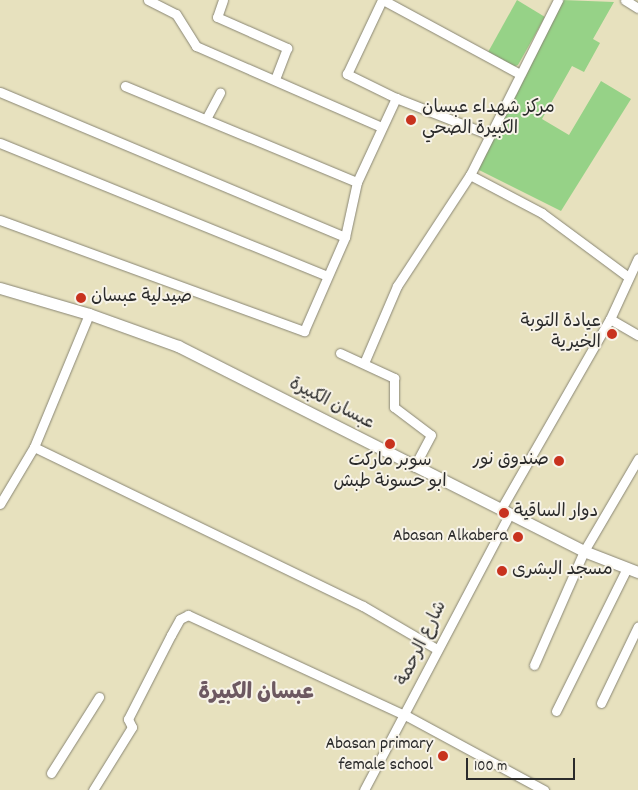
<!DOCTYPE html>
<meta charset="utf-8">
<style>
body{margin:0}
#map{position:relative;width:638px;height:790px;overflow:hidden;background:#e7e1be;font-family:Dekko,"Playpen Sans Arabic",sans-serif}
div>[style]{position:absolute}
.green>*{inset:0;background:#96d287}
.roads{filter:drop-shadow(0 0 1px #898674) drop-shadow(0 0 1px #898674)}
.minor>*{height:9px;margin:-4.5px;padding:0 4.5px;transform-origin:4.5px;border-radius:4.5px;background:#fff}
.major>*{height:11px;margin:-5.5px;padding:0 5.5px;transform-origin:5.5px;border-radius:5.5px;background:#fff}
.dots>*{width:14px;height:14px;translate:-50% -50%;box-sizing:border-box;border:2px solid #f7f3e8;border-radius:50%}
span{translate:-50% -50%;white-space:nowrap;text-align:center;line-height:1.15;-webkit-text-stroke:4px #f7f3e8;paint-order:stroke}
.poi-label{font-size:18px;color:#2b2b2b}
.left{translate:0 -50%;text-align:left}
.right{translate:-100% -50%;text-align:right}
.street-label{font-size:18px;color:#2b2b2b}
.district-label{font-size:22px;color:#6d5961;font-weight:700}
.scale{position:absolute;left:466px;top:758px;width:109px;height:22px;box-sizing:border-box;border:2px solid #2b2b2b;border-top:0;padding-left:6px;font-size:15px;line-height:18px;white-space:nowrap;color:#2b2b2b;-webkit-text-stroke:4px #f7f3e8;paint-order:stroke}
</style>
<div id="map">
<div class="green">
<div style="clip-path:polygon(517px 0,545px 17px,518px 65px,511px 68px,487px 54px)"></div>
<div style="clip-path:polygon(562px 0,614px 2px,593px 39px,600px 43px,584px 72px,572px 66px,542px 119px,569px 135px,601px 81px,631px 99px,561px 211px,477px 169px,523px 67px)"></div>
</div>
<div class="roads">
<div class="minor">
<div style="left:148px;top:0;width:31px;rotate:27deg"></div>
<div style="left:176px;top:14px;width:38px;rotate:58deg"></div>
<div style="left:196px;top:46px;width:202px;rotate:23.6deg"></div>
<div style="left:223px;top:0;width:18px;rotate:109deg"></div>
<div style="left:217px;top:17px;width:77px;rotate:23.9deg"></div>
<div style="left:287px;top:48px;width:34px;rotate:111deg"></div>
<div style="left:383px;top:0;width:153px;rotate:28.4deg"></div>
<div style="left:625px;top:0;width:15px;rotate:32deg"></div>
<div style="left:125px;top:86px;width:251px;rotate:22.5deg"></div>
<div style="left:0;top:92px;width:374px;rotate:22.8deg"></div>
<div style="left:396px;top:98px;width:101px;rotate:21.5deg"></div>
<div style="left:206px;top:119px;width:30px;rotate:-62deg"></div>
<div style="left:0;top:143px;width:353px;rotate:22.1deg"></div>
<div style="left:470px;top:175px;width:81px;rotate:27.8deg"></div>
<div style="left:542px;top:213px;width:106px;rotate:36.5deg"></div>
<div style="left:0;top:220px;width:324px;rotate:20.1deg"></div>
<div style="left:304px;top:331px;width:103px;rotate:-66.4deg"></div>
<div style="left:345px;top:237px;width:56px;rotate:-77.7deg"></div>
<div style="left:357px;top:182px;width:93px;rotate:-65.1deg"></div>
<div style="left:396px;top:98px;width:55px;rotate:-153.9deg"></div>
<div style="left:347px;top:74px;width:82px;rotate:-64.7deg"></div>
<div style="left:610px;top:319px;width:32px;rotate:30deg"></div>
<div style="left:340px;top:353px;width:60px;rotate:24.8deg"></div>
<div style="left:394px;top:378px;width:29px;rotate:90deg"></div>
<div style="left:394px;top:407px;width:46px;rotate:37.1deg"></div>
<div style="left:431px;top:435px;width:36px;rotate:118deg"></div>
<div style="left:364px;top:363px;width:84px;rotate:-66.8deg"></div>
<div style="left:397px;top:286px;width:133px;rotate:-56.7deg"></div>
<div style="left:470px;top:175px;width:196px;rotate:-63.3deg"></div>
<div style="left:34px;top:447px;width:365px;rotate:25.8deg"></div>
<div style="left:363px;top:606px;width:86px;rotate:30.2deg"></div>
<div style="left:0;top:504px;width:66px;rotate:-59.2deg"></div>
<div style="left:34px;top:447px;width:144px;rotate:-67.5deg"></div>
<div style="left:501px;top:509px;width:219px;rotate:-60.2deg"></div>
<div style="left:610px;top:319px;width:67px;rotate:-65.3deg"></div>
<div style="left:534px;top:665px;width:124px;rotate:-66.3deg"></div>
<div style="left:584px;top:551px;width:107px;rotate:-59.6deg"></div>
<div style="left:601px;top:703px;width:85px;rotate:-64.3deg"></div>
<div style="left:556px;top:711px;width:160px;rotate:-63.6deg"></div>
<div style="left:51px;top:773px;width:90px;rotate:-57.7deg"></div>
<div style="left:93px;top:790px;width:74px;rotate:-58.2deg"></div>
<div style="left:132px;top:727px;width:9px;rotate:-117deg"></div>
<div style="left:128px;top:719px;width:94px;rotate:-62.9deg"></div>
<div style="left:171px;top:635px;width:18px;rotate:-61deg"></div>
<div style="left:180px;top:619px;width:9px;rotate:-27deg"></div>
<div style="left:188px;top:615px;width:241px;rotate:24.8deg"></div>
<div style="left:407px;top:716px;width:156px;rotate:28.4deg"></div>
<div style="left:364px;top:790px;width:313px;rotate:-62.2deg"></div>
</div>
<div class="major">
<div style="left:0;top:288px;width:93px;rotate:16.3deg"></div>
<div style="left:89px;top:314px;width:95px;rotate:19.8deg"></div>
<div style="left:178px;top:346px;width:455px;rotate:26.8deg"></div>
<div style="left:584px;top:551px;width:58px;rotate:21.3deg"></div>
</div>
</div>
<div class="dots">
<div style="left:411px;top:120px;background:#c8321e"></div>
<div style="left:81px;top:298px;background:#c8321e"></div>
<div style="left:612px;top:334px;background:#c8321e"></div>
<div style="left:390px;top:444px;background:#c8321e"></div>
<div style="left:559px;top:461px;background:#c8321e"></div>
<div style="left:504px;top:513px;background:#c8321e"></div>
<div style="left:518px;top:537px;background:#c8321e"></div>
<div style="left:502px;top:571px;background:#c8321e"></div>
<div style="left:443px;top:756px;background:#c8321e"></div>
</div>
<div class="poi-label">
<span class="left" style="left:422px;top:120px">مركز شهداء عبسان<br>الكبيرة الصحي</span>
<span class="left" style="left:91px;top:298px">صيدلية عبسان</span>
<span class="right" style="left:601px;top:334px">عيادة التوبة<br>الخيرية</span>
<span class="right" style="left:549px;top:461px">صندوق نور</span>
<span style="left:390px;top:473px">سوبر ماركت<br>ابو حسونة طبش</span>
<span class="left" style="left:514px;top:513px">دوار الساقية</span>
<span class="right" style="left:508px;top:537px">Abasan Alkabera</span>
<span class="left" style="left:512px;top:571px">مسجد البشرى</span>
<span class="right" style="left:433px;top:756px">Abasan primary<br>female school</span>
</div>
<div class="street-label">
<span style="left:331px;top:405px;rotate:27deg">عبسان الكبيرة</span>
<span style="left:423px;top:644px;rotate:-64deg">شارع الرحمة</span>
</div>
<div class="district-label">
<span style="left:256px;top:694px">عبسان الكبيرة</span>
</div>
<div class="scale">100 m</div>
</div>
